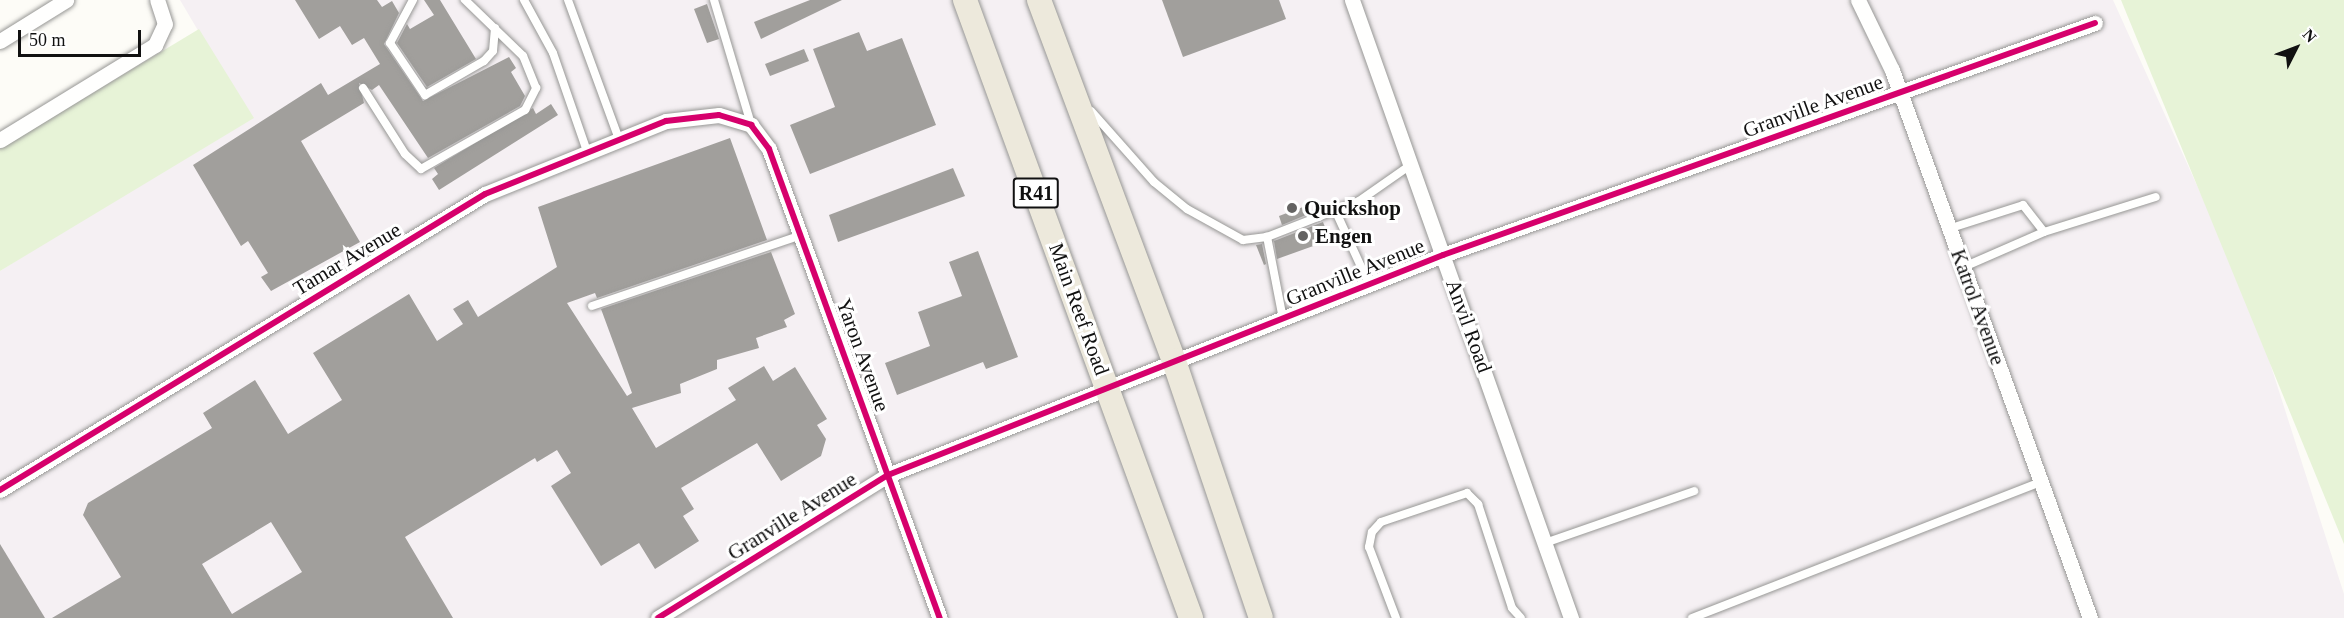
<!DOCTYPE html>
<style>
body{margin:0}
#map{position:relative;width:2344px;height:618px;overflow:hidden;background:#fdfcf7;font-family:Georgia,serif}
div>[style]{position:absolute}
.industrial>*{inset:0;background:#f5f0f3}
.green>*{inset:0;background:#e7f3d7}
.building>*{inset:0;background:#a19f9c}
.roads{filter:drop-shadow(0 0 2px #979795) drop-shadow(0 0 2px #979795)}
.lane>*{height:8px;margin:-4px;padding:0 4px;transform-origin:4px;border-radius:4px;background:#fffffe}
.street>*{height:15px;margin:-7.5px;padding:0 7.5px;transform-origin:7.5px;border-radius:7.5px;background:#fffffe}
.primary>*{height:24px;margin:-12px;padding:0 12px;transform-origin:12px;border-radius:12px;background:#ede9dc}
.cycleway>*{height:6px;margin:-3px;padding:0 3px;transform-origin:3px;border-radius:3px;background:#d6006c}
.dots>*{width:16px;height:16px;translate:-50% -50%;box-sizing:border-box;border:3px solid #fff;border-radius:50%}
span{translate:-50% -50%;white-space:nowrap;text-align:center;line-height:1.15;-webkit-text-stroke:6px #fff;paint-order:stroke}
.shield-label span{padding:2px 4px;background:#fff;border:2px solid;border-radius:4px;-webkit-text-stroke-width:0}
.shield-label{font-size:20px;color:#111;font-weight:700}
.street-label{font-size:21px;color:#111}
.poi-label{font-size:21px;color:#111;font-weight:700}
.left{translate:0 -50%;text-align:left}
.north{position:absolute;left:2266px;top:18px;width:60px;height:60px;-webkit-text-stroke:4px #fff;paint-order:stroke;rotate:48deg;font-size:16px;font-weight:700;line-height:24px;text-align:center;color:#111}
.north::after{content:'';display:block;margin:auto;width:21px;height:27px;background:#111;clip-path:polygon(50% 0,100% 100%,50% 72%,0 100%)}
.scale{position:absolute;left:18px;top:30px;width:123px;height:27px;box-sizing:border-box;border:3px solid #111;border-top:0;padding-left:8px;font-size:18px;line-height:21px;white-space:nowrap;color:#111;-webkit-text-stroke:4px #fff;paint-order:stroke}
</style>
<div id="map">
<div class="industrial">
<div style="clip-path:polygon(180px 0,2113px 0,2252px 307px,2344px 594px,2344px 618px,0 618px,0 271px,248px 115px)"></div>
</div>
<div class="green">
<div style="clip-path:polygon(2121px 0,2344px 0,2344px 544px)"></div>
<div style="clip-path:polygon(199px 29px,254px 118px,0 271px,0 149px)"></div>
</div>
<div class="building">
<div style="clip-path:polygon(295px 0,377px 0,382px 7px,392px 1px,399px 13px,384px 44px,423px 101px,509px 57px,516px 68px,511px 72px,525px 96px,520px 106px,428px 158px,379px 85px,372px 90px,359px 83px,364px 103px,301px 141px,360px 242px,271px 291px,261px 277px,268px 273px,248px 241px,241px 246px,193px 165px,321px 83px,328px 95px,380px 64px,364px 38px,352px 45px,340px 26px,319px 39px)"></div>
<div style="clip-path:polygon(424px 0,440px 0,476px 59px,427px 87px,397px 43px,407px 24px,410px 29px,434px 15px)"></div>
<div style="clip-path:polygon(810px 0,842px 0,761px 39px,754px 22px)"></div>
<div style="clip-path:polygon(1162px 0,1279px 0,1286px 19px,1183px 57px)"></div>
<div style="clip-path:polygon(707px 4px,719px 39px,707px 43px,694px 9px)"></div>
<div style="clip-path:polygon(859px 32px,867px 51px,902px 38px,936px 125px,810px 174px,790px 125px,835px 107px,813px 49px)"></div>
<div style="clip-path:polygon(804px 49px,809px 61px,770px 76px,765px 64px)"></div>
<div style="clip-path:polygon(551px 104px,558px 115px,439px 190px,432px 179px,438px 174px,434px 168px,533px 108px,536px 114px)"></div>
<div style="clip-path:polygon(evenodd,730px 138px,767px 240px,597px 298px,595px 293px,567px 303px,627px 396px,632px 393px,601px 309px,771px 252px,795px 314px,784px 320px,787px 327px,756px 338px,759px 348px,717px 360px,717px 369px,680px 384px,681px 393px,632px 408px,656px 448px,736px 400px,728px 388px,764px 366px,773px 381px,795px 367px,827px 419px,817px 425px,826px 439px,821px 456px,781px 481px,757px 443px,681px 488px,694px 509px,683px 516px,699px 541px,655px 569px,639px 543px,601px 566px,551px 486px,571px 473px,557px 450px,537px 462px,535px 458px,405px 537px,453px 618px,52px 618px,121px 577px,83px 515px,88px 503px,212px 428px,203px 413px,255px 380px,288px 434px,342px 400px,313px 353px,409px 294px,437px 341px,463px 324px,453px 309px,468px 300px,478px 317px,557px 267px,538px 207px,730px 138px,271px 522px,302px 572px,232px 614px,202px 564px,271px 522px)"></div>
<div style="clip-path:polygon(953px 168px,965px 196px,838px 242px,829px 215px)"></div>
<div style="clip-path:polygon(1303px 207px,1306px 215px,1282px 225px,1279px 216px)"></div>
<div style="clip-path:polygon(1323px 222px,1330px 240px,1277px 259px,1274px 241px)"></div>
<div style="clip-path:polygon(1262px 244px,1266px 264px,1264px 265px,1256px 245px)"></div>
<div style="clip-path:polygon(978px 251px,1018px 357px,986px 369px,983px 362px,897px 395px,885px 363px,930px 346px,918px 312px,962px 296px,949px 262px)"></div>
<div style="clip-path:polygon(0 544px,45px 618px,0 618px)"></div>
</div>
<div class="roads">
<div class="lane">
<div style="left:413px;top:0;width:49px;rotate:118.1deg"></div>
<div style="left:390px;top:43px;width:63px;rotate:56.1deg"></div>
<div style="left:425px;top:95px;width:68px;rotate:-30deg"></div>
<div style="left:484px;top:61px;width:13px;rotate:-48deg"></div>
<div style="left:493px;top:51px;width:23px;rotate:-85deg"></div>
<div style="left:524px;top:0;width:60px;rotate:61.3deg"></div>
<div style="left:553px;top:53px;width:104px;rotate:70.9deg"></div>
<div style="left:568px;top:0;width:148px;rotate:69.9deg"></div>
<div style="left:714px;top:0;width:129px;rotate:73.4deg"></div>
<div style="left:363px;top:88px;width:78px;rotate:57.5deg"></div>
<div style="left:405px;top:154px;width:22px;rotate:43deg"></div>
<div style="left:421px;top:169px;width:120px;rotate:-29.6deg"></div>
<div style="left:525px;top:110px;width:25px;rotate:-63deg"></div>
<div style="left:536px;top:88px;width:35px;rotate:-112deg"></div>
<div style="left:523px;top:56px;width:81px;rotate:-136deg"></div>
<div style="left:1091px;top:111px;width:95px;rotate:48.4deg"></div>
<div style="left:1154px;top:182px;width:43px;rotate:39.3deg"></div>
<div style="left:1187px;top:209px;width:64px;rotate:29deg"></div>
<div style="left:1243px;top:240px;width:24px;rotate:-7deg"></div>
<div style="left:1336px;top:212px;width:79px;rotate:65.4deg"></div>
<div style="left:1948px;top:229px;width:79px;rotate:-17.7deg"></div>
<div style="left:2023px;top:205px;width:34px;rotate:52deg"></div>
<div style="left:1966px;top:266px;width:85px;rotate:-23.6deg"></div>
<div style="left:2044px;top:232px;width:117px;rotate:-17.4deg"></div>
<div style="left:592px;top:306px;width:222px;rotate:-18.7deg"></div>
<div style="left:1283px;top:319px;width:84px;rotate:-101deg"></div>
<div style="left:1267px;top:237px;width:99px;rotate:-21.4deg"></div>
<div style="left:1359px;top:201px;width:65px;rotate:-34.9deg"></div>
<div style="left:1545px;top:543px;width:158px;rotate:-19.2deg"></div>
<div style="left:1396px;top:618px;width:76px;rotate:-110.8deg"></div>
<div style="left:1369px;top:547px;width:15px;rotate:-79deg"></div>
<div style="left:1372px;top:532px;width:13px;rotate:-48deg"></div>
<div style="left:1381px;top:522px;width:91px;rotate:-18.6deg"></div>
<div style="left:1467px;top:493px;width:16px;rotate:45deg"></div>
<div style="left:1478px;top:504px;width:109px;rotate:71.9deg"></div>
<div style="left:1512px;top:608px;width:13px;rotate:48deg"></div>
<div style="left:1692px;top:618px;width:375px;rotate:-21.3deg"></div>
</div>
<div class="street">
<div style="left:1352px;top:0;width:656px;rotate:70.49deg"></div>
<div style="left:1858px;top:0;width:78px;rotate:64.1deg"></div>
<div style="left:1892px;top:70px;width:583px;rotate:70.13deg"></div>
<div style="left:0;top:41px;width:78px;rotate:-31.8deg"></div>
<div style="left:0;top:140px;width:182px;rotate:-31.5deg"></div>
<div style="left:155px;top:45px;width:23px;rotate:-65deg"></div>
<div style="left:165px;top:24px;width:25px;rotate:-108deg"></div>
<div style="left:0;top:490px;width:568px;rotate:-31.4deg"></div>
<div style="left:485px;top:194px;width:195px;rotate:-22deg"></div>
<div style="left:666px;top:121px;width:53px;rotate:-6.5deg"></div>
<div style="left:719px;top:115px;width:34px;rotate:17deg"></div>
<div style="left:751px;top:125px;width:30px;rotate:53deg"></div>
<div style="left:769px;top:149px;width:499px;rotate:70deg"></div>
<div style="left:658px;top:618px;width:271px;rotate:-31.9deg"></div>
<div style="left:888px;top:475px;width:597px;rotate:-21.62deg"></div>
<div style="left:1443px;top:255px;width:692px;rotate:-19.59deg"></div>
</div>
<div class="primary">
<div style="left:965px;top:0;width:658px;rotate:69.91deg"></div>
<div style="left:1039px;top:0;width:385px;rotate:69.5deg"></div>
<div style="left:1174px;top:361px;width:271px;rotate:71.3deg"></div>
</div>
</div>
<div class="cycleway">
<div style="left:0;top:490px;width:568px;rotate:-31.4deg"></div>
<div style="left:485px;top:194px;width:195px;rotate:-22deg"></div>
<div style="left:666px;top:121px;width:53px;rotate:-6.5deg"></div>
<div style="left:719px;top:115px;width:34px;rotate:17deg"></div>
<div style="left:751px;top:125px;width:30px;rotate:53deg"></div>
<div style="left:769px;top:149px;width:499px;rotate:70deg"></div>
<div style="left:658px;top:618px;width:271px;rotate:-31.9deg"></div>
<div style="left:888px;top:475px;width:597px;rotate:-21.62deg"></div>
<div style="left:1443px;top:255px;width:692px;rotate:-19.59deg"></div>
</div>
<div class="dots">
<div style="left:1292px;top:208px;background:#646362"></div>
<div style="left:1303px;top:236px;background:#646362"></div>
</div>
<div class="shield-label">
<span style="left:1036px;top:193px">R41</span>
</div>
<div class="street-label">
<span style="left:1813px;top:106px;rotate:-20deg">Granville Avenue</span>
<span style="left:347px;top:259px;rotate:-31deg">Tamar Avenue</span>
<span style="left:1355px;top:272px;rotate:-22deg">Granville Avenue</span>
<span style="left:1978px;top:307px;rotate:70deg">Katrol Avenue</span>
<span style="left:1079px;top:309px;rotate:70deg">Main Reef Road</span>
<span style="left:1469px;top:326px;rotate:70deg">Anvil Road</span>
<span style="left:863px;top:355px;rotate:70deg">Yaron Avenue</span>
<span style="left:792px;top:516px;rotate:-32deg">Granville Avenue</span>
</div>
<div class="poi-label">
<span class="left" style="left:1304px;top:208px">Quickshop</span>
<span class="left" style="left:1315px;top:236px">Engen</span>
</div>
<div class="north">N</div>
<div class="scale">50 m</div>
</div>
